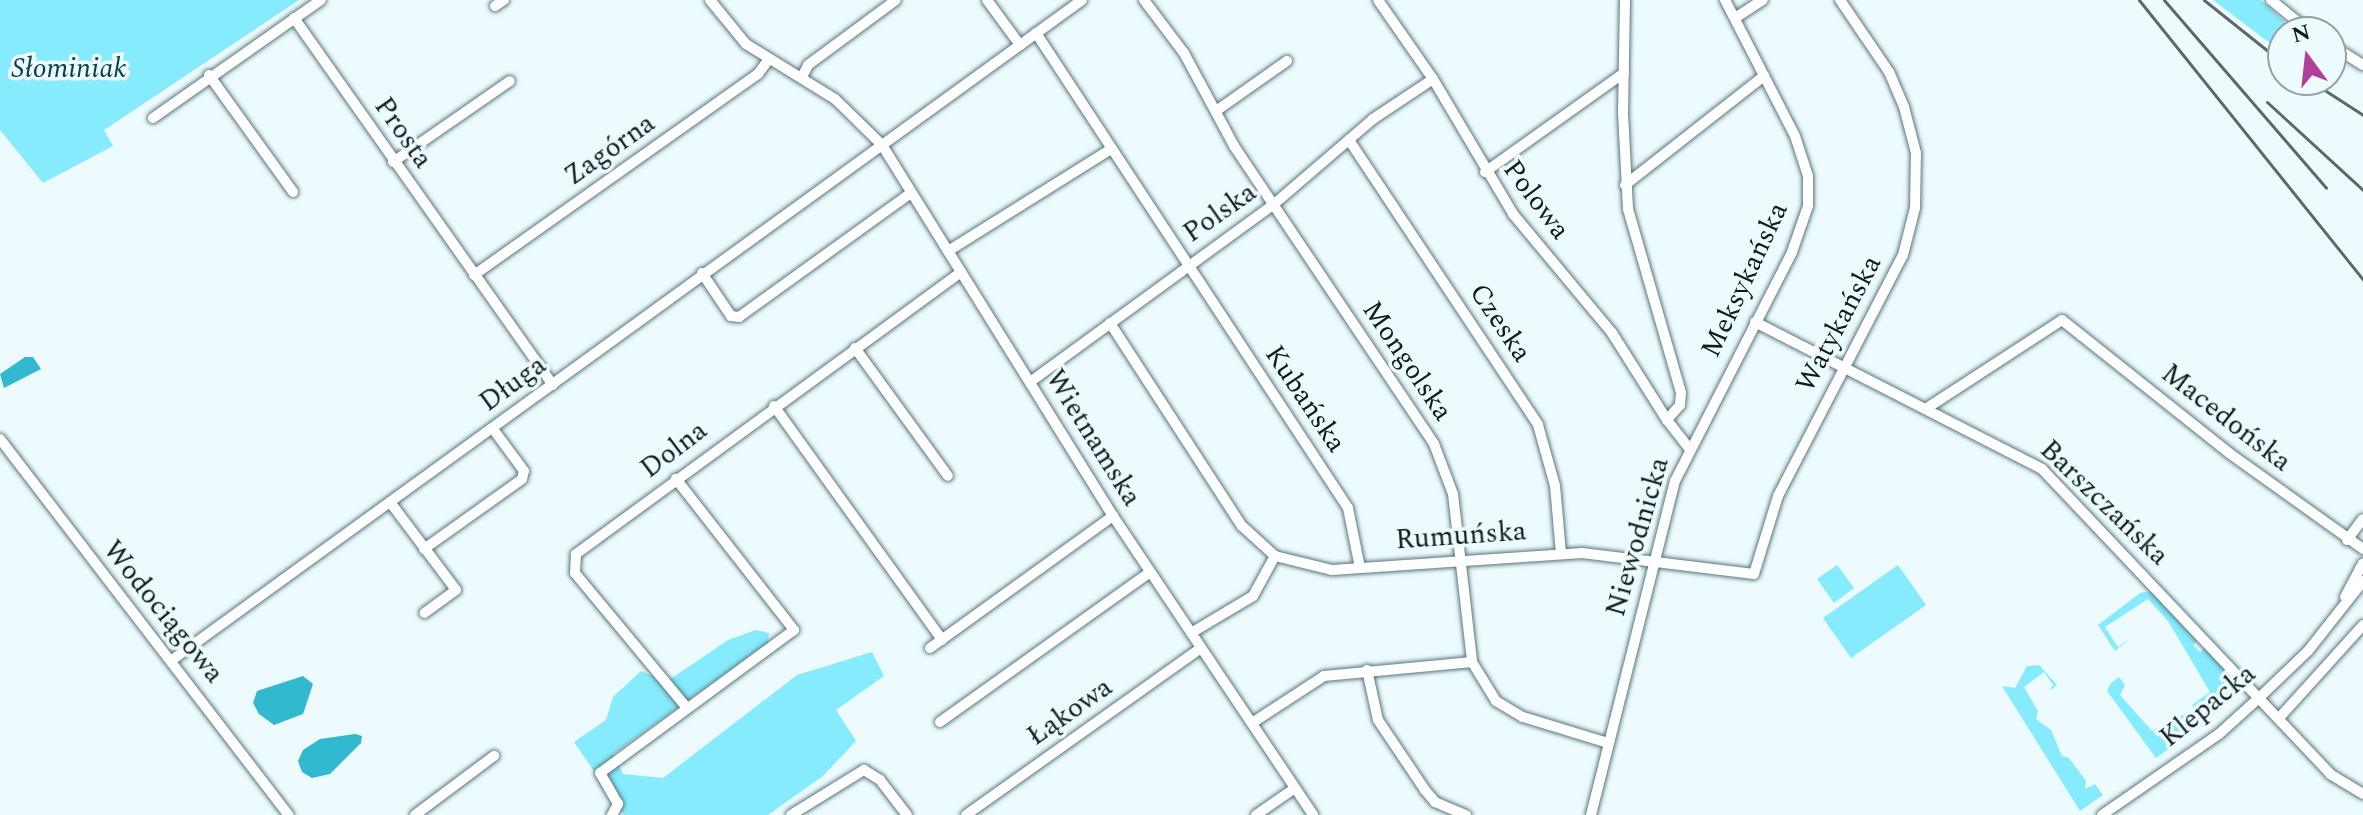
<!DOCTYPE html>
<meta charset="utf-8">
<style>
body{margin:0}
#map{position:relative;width:2363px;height:815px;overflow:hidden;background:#edfbfe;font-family:Spectral,serif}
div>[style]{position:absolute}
.green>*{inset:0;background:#86ebfd}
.water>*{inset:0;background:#31b9cf}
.roads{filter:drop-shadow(0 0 2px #57767c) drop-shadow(0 0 2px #57767c)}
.minor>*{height:10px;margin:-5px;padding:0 5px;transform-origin:5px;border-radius:5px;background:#fff}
.rail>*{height:3px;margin:-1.5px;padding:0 1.5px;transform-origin:1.5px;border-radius:1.5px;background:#5c696b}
span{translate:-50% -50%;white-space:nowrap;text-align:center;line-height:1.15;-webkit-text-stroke:7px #edfbfe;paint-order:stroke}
.park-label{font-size:28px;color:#05424b;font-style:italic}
.street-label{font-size:28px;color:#0f1c1e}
.north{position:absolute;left:2267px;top:16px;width:80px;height:80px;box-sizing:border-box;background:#edfbfe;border:2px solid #94a2a4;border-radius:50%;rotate:345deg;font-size:22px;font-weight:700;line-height:32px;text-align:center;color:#0f1c1e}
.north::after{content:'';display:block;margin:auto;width:28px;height:36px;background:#b1409b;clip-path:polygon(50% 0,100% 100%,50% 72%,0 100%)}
</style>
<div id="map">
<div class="green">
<div style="clip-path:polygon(0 0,299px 0,104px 130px,113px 146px,43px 183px,0 130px)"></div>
<div style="clip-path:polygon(2213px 0,2261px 0,2287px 24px,2290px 32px,2283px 32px,2283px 53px)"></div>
<div style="clip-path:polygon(1837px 565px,1854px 588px,1834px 603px,1817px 579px)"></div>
<div style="clip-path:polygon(1898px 565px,1926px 605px,1851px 658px,1823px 618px)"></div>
<div style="clip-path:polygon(2151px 591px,2197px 641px,2193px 645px,2200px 652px,2205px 648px,2242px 687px,2202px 725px,2156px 758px,2107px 691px,2111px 683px,2119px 677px,2125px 685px,2120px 695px,2152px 731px,2194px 709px,2192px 705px,2210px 692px,2168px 621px,2148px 599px,2105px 627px,2118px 647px,2131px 638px,2115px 651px,2098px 625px,2140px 593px)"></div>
<div style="clip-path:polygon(756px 630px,769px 633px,768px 643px,613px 754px,623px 774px,663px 778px,797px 675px,872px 652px,884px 676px,836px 710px,856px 741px,823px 776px,768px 815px,624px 815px,574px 742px,606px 720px,613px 697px,641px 671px,666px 682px,728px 640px)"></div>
<div style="clip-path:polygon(2039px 665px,2057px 685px,2049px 691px,2053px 685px,2044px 672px,2024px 687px,2038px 711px,2036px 719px,2051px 730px,2062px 756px,2069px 758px,2086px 781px,2085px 789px,2095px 784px,2103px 795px,2080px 811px,2002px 686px,2015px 688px,2027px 666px)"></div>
</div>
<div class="water">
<div style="clip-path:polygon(25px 357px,33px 357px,41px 369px,4px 388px,0 374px)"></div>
<div style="clip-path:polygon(303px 676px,313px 684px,303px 714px,274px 725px,259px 714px,253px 703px,257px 691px)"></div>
<div style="clip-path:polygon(355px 734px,362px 736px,361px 743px,330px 774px,312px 778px,302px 772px,298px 761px,303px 750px,320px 739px)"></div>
</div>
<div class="roads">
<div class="minor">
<div style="left:710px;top:0;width:57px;rotate:50.7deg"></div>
<div style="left:746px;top:44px;width:105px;rotate:31.7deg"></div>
<div style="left:835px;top:99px;width:66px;rotate:44.4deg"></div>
<div style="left:882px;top:145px;width:437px;rotate:58.1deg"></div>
<div style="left:1113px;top:516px;width:360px;rotate:56.2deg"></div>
<div style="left:987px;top:0;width:56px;rotate:53.7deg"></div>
<div style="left:1144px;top:0;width:66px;rotate:53deg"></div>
<div style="left:1184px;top:53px;width:106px;rotate:61.7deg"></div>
<div style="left:1234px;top:146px;width:359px;rotate:56.1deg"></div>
<div style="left:1434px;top:444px;width:53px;rotate:69.2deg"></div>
<div style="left:1453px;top:494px;width:169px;rotate:83.5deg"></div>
<div style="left:1472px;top:662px;width:46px;rotate:58.4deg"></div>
<div style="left:1496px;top:701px;width:31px;rotate:31deg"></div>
<div style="left:1523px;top:717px;width:89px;rotate:17deg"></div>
<div style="left:1378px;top:0;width:96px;rotate:55.2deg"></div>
<div style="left:1433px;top:79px;width:157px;rotate:59.3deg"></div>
<div style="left:1513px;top:214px;width:155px;rotate:50.2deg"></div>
<div style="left:1612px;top:333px;width:103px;rotate:57.7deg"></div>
<div style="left:1625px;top:0;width:113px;rotate:91deg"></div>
<div style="left:1623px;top:113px;width:96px;rotate:87deg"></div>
<div style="left:1628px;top:209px;width:191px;rotate:73.9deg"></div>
<div style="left:1681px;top:393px;width:12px;rotate:95deg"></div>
<div style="left:1680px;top:405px;width:20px;rotate:131deg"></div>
<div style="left:1667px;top:420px;width:36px;rotate:52deg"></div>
<div style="left:2271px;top:0;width:50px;rotate:39.4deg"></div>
<div style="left:495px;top:6px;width:11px;rotate:-34deg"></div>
<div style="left:294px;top:18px;width:449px;rotate:54.8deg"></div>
<div style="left:1735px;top:18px;width:33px;rotate:-33deg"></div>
<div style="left:1036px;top:33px;width:568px;rotate:56.7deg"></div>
<div style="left:1348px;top:508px;width:61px;rotate:78.7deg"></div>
<div style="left:2331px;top:45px;width:38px;rotate:32deg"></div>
<div style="left:209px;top:75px;width:144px;rotate:54.3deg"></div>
<div style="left:803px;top:75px;width:11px;rotate:-63deg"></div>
<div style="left:808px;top:65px;width:109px;rotate:-36.5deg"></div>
<div style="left:1216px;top:111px;width:87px;rotate:-35.2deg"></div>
<div style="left:153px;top:118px;width:205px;rotate:-35.1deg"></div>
<div style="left:1349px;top:140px;width:342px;rotate:56.4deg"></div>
<div style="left:1538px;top:425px;width:63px;rotate:74.4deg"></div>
<div style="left:1555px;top:486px;width:67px;rotate:84.9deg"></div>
<div style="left:393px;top:162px;width:142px;rotate:-34.7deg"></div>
<div style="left:1485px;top:172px;width:171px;rotate:-35.5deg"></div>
<div style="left:1625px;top:185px;width:177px;rotate:-38.1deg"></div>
<div style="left:948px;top:251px;width:192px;rotate:-32deg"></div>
<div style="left:702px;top:273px;width:52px;rotate:56deg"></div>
<div style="left:731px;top:316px;width:8px;rotate:7deg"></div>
<div style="left:739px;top:317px;width:212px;rotate:-35.8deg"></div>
<div style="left:474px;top:275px;width:348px;rotate:-35.3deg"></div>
<div style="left:758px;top:74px;width:17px;rotate:-54deg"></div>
<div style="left:1755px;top:322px;width:322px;rotate:27.1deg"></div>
<div style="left:2042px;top:469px;width:419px;rotate:46.6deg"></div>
<div style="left:2330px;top:774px;width:39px;rotate:31deg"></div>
<div style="left:1110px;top:323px;width:242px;rotate:57deg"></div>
<div style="left:1242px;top:526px;width:45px;rotate:42.3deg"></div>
<div style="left:1275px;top:556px;width:59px;rotate:13.8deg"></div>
<div style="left:1332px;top:570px;width:251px;rotate:-3.9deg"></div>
<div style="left:1582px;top:553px;width:173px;rotate:7deg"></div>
<div style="left:1754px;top:574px;width:82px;rotate:-72.9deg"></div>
<div style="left:1778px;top:496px;width:271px;rotate:-62.6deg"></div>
<div style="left:1903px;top:255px;width:49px;rotate:-75.7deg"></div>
<div style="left:1915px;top:208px;width:55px;rotate:-89deg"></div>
<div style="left:1916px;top:153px;width:48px;rotate:-104.6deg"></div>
<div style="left:1904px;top:107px;width:38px;rotate:-113deg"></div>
<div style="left:1889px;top:72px;width:87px;rotate:-124.2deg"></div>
<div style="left:855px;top:348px;width:158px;rotate:54deg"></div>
<div style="left:1030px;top:382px;width:301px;rotate:-36.1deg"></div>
<div style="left:1273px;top:205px;width:132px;rotate:-40.7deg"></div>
<div style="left:1373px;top:119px;width:72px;rotate:-33.7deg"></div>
<div style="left:774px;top:406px;width:288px;rotate:54.3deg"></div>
<div style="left:1927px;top:408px;width:161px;rotate:-33.1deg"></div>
<div style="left:2062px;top:320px;width:213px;rotate:38.5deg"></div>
<div style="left:2229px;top:453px;width:165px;rotate:35.6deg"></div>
<div style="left:0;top:439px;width:474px;rotate:52.5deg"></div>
<div style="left:390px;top:502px;width:110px;rotate:53.1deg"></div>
<div style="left:456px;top:590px;width:39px;rotate:144deg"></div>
<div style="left:2347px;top:540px;width:26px;rotate:-53deg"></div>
<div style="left:424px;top:549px;width:120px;rotate:-35.5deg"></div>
<div style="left:522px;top:479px;width:8px;rotate:-76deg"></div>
<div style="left:524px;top:471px;width:52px;rotate:-126.4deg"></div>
<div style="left:2345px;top:597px;width:38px;rotate:-62deg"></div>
<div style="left:1191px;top:633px;width:72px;rotate:-30.8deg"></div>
<div style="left:1253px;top:596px;width:46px;rotate:-61.2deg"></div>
<div style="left:930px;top:648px;width:226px;rotate:-35.8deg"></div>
<div style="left:172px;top:660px;width:1124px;rotate:-35.95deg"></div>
<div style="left:1367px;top:670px;width:51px;rotate:77.6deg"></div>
<div style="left:1378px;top:720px;width:84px;rotate:56.1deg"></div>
<div style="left:1425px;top:790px;width:16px;rotate:50deg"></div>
<div style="left:1435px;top:802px;width:34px;rotate:23deg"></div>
<div style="left:687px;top:708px;width:175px;rotate:-129.7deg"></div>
<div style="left:575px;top:573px;width:19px;rotate:-87deg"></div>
<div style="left:576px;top:554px;width:477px;rotate:-36.2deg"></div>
<div style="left:2280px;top:717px;width:124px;rotate:-47.9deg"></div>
<div style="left:940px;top:722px;width:258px;rotate:-35.5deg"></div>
<div style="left:1252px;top:723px;width:86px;rotate:-33.1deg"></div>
<div style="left:1324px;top:676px;width:149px;rotate:-5.4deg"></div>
<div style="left:415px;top:815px;width:99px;rotate:-36.8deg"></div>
<div style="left:612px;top:815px;width:13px;rotate:-61deg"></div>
<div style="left:618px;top:804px;width:36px;rotate:-120deg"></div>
<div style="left:600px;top:773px;width:241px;rotate:-36.4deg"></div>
<div style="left:794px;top:630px;width:192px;rotate:-128deg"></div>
<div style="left:791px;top:815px;width:86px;rotate:-31.7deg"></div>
<div style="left:864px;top:770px;width:19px;rotate:32deg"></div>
<div style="left:880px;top:780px;width:44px;rotate:52.4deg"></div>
<div style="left:966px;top:815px;width:288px;rotate:-35.4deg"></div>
<div style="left:1256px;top:815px;width:47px;rotate:-34.7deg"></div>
<div style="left:1591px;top:815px;width:344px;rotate:-75.9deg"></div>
<div style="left:1675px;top:481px;width:257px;rotate:-62.9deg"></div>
<div style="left:1792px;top:252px;width:49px;rotate:-70.8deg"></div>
<div style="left:1808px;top:206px;width:30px;rotate:-90deg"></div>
<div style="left:1808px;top:176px;width:42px;rotate:-108deg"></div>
<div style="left:1795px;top:136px;width:153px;rotate:-117.2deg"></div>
<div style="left:2102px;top:815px;width:142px;rotate:-34.7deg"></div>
<div style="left:2219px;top:734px;width:57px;rotate:-42.1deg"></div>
<div style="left:2261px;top:696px;width:65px;rotate:-43.8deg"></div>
<div style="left:2308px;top:651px;width:89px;rotate:-51.8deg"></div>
</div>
</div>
<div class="rail">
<div style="left:2139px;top:0;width:359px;rotate:51.3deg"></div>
<div style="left:2164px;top:0;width:248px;rotate:49.2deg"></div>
<div style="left:2204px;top:0;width:101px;rotate:38.6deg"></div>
<div style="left:2309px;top:80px;width:64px;rotate:32.9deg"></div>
<div style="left:2267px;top:102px;width:130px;rotate:42.5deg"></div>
</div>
<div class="park-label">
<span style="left:69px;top:69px">Słominiak</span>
</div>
<div class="street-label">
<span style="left:403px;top:133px;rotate:55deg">Prosta</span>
<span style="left:610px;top:150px;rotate:-35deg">Zagórna</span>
<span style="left:1536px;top:200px;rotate:53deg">Polowa</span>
<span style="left:1220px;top:213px;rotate:-35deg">Polska</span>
<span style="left:1745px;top:280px;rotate:-65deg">Meksykańska</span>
<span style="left:1500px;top:323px;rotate:56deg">Czeska</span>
<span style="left:1839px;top:324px;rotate:-62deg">Watykańska</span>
<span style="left:1407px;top:361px;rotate:56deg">Mongolska</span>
<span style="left:513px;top:384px;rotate:-36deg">Długa</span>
<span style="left:1305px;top:399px;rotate:56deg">Kubańska</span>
<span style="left:2226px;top:418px;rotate:38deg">Macedońska</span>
<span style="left:1093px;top:438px;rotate:58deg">Wietnamska</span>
<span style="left:674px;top:450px;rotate:-37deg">Dolna</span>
<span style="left:2104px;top:503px;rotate:44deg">Barszczańska</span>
<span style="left:1461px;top:536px;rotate:-4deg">Rumuńska</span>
<span style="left:1638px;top:537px;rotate:-74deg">Niewodnicka</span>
<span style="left:163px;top:612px;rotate:51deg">Wodociągowa</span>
<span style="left:2208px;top:706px;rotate:-39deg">Klepacka</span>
<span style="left:1070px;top:712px;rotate:-35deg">Łąkowa</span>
</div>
<div class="north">N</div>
</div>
